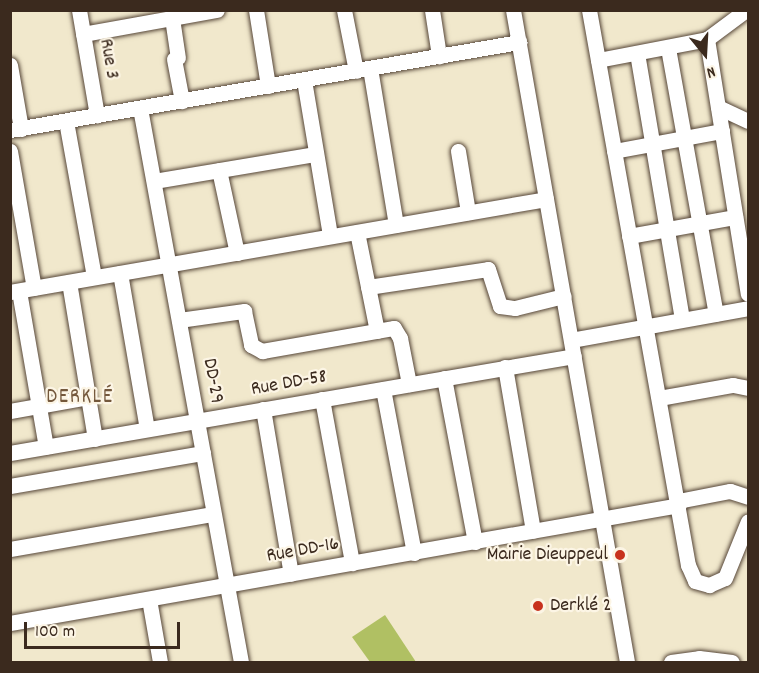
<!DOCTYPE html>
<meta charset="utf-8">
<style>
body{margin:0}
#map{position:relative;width:759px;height:673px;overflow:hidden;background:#f1e8cc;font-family:Dekko,sans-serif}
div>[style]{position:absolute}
.green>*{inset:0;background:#b0c063}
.roads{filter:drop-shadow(0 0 2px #564638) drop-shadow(0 0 2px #564638)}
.minor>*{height:15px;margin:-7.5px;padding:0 7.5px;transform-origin:7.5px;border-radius:7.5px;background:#fff}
.dots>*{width:16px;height:16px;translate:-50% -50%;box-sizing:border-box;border:3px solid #fcf5e5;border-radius:50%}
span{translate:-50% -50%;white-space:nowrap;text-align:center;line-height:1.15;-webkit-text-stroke:4.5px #fcf5e5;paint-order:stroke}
.street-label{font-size:20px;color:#3b2a1e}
.poi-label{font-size:20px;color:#3b2a1e}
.right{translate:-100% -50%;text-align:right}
.left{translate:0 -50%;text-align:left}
.neighbourhood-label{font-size:21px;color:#74583c;letter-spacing:1.5px}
.frame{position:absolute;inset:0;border:12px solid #3b2a1e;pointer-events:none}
.north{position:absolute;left:675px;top:24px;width:60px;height:60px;-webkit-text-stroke:4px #fcf5e5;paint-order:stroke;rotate:162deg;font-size:16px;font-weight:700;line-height:24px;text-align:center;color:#3b2a1e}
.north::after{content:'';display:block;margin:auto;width:21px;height:27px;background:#3b2a1e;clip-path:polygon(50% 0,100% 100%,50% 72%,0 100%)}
.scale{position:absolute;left:24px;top:622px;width:156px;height:27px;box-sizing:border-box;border:3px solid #3b2a1e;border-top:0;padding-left:8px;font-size:18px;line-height:21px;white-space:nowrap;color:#3b2a1e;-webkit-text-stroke:4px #fcf5e5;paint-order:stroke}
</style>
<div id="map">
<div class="green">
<div style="clip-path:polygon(385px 615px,416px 662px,370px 662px,352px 637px)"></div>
</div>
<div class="roads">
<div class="minor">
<div style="left:79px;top:10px;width:107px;rotate:80.3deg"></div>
<div style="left:256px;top:10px;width:77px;rotate:81deg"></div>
<div style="left:344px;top:10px;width:62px;rotate:78.9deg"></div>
<div style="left:432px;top:10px;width:47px;rotate:81.3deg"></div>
<div style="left:513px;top:10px;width:662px;rotate:80.08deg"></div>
<div style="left:589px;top:10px;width:564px;rotate:79.89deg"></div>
<div style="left:688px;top:565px;width:17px;rotate:66deg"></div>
<div style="left:695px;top:581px;width:15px;rotate:16deg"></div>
<div style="left:709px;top:585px;width:17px;rotate:-24deg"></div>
<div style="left:725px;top:578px;width:61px;rotate:-68deg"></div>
<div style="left:172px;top:18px;width:40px;rotate:81.5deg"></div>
<div style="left:83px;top:34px;width:136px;rotate:-10.2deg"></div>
<div style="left:707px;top:39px;width:258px;rotate:80.9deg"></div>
<div style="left:668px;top:48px;width:270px;rotate:79.8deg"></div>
<div style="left:637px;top:53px;width:270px;rotate:80.4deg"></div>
<div style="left:174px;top:59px;width:43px;rotate:79.2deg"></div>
<div style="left:598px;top:60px;width:111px;rotate:-10.9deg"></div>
<div style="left:707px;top:39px;width:49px;rotate:-36.6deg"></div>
<div style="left:10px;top:65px;width:65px;rotate:80.2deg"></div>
<div style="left:370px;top:68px;width:159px;rotate:80.6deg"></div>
<div style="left:304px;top:80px;width:158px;rotate:80.5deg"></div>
<div style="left:718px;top:107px;width:33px;rotate:25deg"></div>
<div style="left:140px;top:108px;width:563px;rotate:79.67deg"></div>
<div style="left:66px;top:121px;width:158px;rotate:79.8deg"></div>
<div style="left:10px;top:130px;width:517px;rotate:-9.81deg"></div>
<div style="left:10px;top:151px;width:139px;rotate:80.1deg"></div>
<div style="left:458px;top:151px;width:62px;rotate:80.7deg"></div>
<div style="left:614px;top:151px;width:110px;rotate:-10.5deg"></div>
<div style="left:219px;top:170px;width:85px;rotate:77.8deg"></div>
<div style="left:154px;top:181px;width:164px;rotate:-9.5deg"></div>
<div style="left:357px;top:232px;width:101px;rotate:78.6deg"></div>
<div style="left:629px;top:236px;width:108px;rotate:-10.2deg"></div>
<div style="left:120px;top:273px;width:158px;rotate:80.2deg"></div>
<div style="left:69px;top:282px;width:159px;rotate:80.6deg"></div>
<div style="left:368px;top:287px;width:121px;rotate:-8.5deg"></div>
<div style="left:488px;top:269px;width:39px;rotate:72deg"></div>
<div style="left:500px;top:306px;width:15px;rotate:8deg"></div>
<div style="left:515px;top:308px;width:50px;rotate:-13.8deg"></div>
<div style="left:19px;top:291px;width:158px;rotate:80.2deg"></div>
<div style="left:10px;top:292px;width:544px;rotate:-9.84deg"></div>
<div style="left:179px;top:320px;width:66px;rotate:-7.9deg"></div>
<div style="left:244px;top:311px;width:35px;rotate:78deg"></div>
<div style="left:251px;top:345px;width:13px;rotate:29deg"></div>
<div style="left:262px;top:351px;width:134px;rotate:-9.9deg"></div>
<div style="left:394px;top:328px;width:12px;rotate:59deg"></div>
<div style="left:400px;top:338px;width:47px;rotate:78.9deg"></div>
<div style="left:571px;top:340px;width:180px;rotate:-10.2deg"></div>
<div style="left:505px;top:367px;width:166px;rotate:80.3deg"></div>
<div style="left:444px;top:378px;width:167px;rotate:79.3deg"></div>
<div style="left:383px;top:389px;width:167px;rotate:79.3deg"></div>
<div style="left:659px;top:398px;width:75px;rotate:-10deg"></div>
<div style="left:733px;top:385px;width:15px;rotate:11deg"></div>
<div style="left:322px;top:399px;width:167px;rotate:79.6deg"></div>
<div style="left:263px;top:409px;width:167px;rotate:80.4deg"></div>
<div style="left:10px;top:411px;width:79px;rotate:-10.2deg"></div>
<div style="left:10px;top:453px;width:572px;rotate:-9.76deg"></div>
<div style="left:10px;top:486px;width:196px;rotate:-9.7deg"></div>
<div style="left:678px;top:501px;width:53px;rotate:-10.9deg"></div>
<div style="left:730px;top:491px;width:19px;rotate:18deg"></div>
<div style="left:10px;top:549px;width:206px;rotate:-9.8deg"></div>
<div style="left:149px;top:599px;width:64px;rotate:80.1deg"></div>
<div style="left:10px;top:623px;width:679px;rotate:-10deg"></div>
<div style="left:671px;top:662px;width:28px;rotate:-8deg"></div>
<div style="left:699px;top:658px;width:33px;rotate:7deg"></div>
</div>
</div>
<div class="dots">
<div style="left:620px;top:555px;background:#c8321e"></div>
<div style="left:538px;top:606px;background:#c8321e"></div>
</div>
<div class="street-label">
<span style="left:108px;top:59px;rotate:80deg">Rue 3</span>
<span style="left:212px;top:381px;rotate:80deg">DD-29</span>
<span style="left:289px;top:384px;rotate:-10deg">Rue DD-58</span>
<span style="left:303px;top:551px;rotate:-10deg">Rue DD-16</span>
</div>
<div class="poi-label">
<span class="right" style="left:608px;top:555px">Mairie Dieuppeul</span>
<span class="left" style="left:550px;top:606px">Derklé 2</span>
</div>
<div class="neighbourhood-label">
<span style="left:80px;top:398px">DERKLÉ</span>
</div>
<div class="frame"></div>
<div class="north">N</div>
<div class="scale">100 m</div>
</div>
